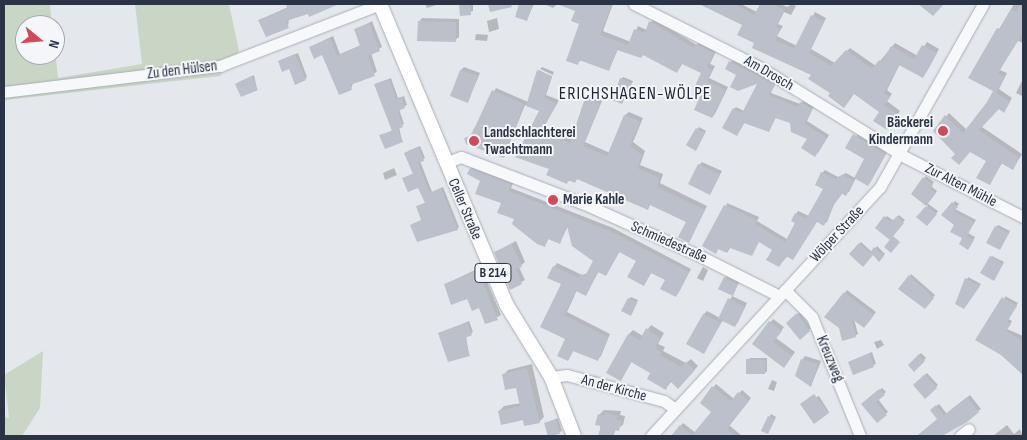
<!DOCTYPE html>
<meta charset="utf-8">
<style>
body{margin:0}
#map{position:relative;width:1027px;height:440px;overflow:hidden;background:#e4e7ec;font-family:"Sofia Sans Condensed",sans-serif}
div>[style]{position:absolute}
.green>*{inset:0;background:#c9d6c5}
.shadow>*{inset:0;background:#0003}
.building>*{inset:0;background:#bbc0ca}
.roads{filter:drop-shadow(0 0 1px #a9aeb7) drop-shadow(0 0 1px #a9aeb7)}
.minor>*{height:11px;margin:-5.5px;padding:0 5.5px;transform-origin:5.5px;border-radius:5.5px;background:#f7f8fa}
.major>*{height:14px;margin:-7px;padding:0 7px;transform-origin:7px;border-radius:7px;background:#fff}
.dots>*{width:14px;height:14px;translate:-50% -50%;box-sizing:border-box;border:2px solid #f4f6f9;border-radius:50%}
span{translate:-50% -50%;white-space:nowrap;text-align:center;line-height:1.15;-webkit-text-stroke:4px #f4f6f9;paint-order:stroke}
.shield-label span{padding:1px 4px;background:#f4f6f9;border:1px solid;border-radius:4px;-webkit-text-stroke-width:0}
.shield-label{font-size:14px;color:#2b3445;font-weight:700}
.street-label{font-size:15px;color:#2b3445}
.poi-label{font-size:15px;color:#2b3445;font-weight:700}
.right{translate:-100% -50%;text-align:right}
.left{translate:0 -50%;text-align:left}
.quarter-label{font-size:18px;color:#1d2536;letter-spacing:1px}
.frame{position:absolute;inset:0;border:5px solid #2b3445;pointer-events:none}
.north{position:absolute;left:15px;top:15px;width:50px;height:50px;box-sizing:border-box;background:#f4f6f9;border:1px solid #a4a8b1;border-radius:50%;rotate:107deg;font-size:14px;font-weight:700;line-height:20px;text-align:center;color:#2b3445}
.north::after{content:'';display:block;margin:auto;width:18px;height:22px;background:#d1495b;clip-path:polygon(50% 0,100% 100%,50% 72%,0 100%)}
</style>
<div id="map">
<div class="green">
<div style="clip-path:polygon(4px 4px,50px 4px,52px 25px,25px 25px,25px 55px,55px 55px,55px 50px,58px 78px,142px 64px,135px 4px,229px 4px,239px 51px,220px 76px,4px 100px)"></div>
<div style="clip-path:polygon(43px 351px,40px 408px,22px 436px,4px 436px,4px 417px,9px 418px,4px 375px)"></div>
</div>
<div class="shadow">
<div style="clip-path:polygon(287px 4px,336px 4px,310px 15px,309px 12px,289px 19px,288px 26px,260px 20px,288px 7px)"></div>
<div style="clip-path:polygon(425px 4px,439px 4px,427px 8px)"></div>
<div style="clip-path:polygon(460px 4px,473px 4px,473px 11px,461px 14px)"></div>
<div style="clip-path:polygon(516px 4px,534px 4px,527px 19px,520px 4px)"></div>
<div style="clip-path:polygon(544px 4px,557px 4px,553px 8px)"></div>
<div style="clip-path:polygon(559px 4px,613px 4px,603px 31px,631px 42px,638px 26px,647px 30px,653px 19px,697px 45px,700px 41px,717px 49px,710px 64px,715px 66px,709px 78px,728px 87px,715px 114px,712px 117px,703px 93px,703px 73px,683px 63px,677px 71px,644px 54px,618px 49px,609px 70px,581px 60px,578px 63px,580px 23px,576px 10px)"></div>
<div style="clip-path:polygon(708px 4px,741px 4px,757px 12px,762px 4px,781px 4px,787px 7px,792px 4px,796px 6px,791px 15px,784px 12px,778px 24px,783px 26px,777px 36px,797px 46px,815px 12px,826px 18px,811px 49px,835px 63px,850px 48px,876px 66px,895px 43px,918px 56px,927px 42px,939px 49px,926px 73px,900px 64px,887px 90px,892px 94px,887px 101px,900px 111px,890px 126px,881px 112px,854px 93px,832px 93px,813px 74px,756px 42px,743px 24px)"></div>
<div style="clip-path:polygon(1014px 4px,1023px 4px,1023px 43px,1016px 40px,1000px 70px,1007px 73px,999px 89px,1012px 98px,1004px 111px,999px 107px,982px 127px,1022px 154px,1013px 169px,1002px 163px,990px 184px,988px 160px,970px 151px,957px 154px,935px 131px,949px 113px,967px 130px,988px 103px,995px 91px,970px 78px)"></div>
<div style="clip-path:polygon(422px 18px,459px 19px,459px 37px,455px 40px,419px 22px)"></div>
<div style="clip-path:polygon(497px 18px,499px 29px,489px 32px,487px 21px)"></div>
<div style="clip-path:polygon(372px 21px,382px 47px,371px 53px,377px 72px,353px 83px,351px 89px,323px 53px,310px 47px,333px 36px,340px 54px,361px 45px,355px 30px)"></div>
<div style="clip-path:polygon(476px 34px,488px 35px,487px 41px,475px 40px)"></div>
<div style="clip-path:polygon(298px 53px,307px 77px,305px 79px,281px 60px)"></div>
<div style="clip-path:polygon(733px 59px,776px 82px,771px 93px,800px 104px,803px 101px,814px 106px,807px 121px,829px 135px,818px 153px,809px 138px,791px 122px,776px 117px,769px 131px,745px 122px,737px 135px,734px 109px,736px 107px,744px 111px,759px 82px,727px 69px)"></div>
<div style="clip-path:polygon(464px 67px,480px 73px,468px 101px,461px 70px)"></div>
<div style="clip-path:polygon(542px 67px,554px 72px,553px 75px,540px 69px)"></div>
<div style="clip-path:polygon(539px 70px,552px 77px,546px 95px,559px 100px,544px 127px,572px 139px,590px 95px,602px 101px,585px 142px,610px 153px,625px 115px,629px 112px,643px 118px,633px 142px,645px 151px,640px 165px,663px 174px,660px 183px,707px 206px,689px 241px,687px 221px,651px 204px,647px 208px,578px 178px,566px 182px,550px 169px,517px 157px,541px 110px,525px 105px,504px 157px,466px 138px,472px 134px,496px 88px,528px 102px)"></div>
<div style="clip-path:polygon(254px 75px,257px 89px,236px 84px,239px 82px)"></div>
<div style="clip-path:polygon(623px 77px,633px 81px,622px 103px,621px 79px)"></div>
<div style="clip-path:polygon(391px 78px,398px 98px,404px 96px,407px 105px,399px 109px,404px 124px,399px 127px,402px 141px,381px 136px,393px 130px,376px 84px)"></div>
<div style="clip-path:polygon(1023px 79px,1023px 95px,1022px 96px,1016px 93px)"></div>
<div style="clip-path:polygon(699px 127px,706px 131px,696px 149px,688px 144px)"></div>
<div style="clip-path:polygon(856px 133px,887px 152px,870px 183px,856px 178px,849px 192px,842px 192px,835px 202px,827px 222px,824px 224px,817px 221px,779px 266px,773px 249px,759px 241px,751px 255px,731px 247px,727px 252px,719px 248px,716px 252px,727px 203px,759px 217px,757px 221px,787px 239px,796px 223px,796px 214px,798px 211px,809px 216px,825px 188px,822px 173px,825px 170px,838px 177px,846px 173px,855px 178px,866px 159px)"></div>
<div style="clip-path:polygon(420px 146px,425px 158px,420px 161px,432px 192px,443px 187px,459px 227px,457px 229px,412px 225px,422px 220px,418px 207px,426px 202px,419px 186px,406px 177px,414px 173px,408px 151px)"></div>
<div style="clip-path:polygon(702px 162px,722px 171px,710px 193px,699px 165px)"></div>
<div style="clip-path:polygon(474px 166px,514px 181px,511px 188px,613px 228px,691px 269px,679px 292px,676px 295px,666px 280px,652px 272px,644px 284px,638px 261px,620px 251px,606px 275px,599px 271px,586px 294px,577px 290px,567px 312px,610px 334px,601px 356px,597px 360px,574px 350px,568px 360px,566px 339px,542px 327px,562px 284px,554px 267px,557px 263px,582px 275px,588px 273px,595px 260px,568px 226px,560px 242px,549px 238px,545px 245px,471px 169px)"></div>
<div style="clip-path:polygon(394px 168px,397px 175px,385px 180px,383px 173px)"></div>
<div style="clip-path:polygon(926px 176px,934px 182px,931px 186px,937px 191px,927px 203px,938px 211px,929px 223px,917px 217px,928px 206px,912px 193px)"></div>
<div style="clip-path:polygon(955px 201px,959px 204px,955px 209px,976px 220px,968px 233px,975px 237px,970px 246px,956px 225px,943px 215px)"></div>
<div style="clip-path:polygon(899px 215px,905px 220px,890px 238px,877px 227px,887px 216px,894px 221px)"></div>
<div style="clip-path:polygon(998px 225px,1010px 231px,1001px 247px,996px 227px)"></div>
<div style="clip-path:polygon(516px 241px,525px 262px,519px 267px,525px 280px,510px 288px,495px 252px)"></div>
<div style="clip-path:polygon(861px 242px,872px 252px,877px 246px,885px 254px,879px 260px,873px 254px,850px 254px)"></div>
<div style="clip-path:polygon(992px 256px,1004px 262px,995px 278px,991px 257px)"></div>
<div style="clip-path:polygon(481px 267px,501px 315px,486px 323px,479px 306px,446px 284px)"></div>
<div style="clip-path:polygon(703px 267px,708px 270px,703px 281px,697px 278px)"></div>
<div style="clip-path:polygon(911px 274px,935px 295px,927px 305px,910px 276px)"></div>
<div style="clip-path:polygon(727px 275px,740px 281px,732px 295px,720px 289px)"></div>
<div style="clip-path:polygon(968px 277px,981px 284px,965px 306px,956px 304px)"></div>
<div style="clip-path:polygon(847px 290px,876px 312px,867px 324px,854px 319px,858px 334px,855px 336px,845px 293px)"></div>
<div style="clip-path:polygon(732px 296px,747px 303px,738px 322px,735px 325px,723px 320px,703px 353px,688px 344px,704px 314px,707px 311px,720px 318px)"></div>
<div style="clip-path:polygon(1005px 296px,1018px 303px,1008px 319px,1012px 321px,1007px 329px,1023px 336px,1023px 373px,1001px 354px)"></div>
<div style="clip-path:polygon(631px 297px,638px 300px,632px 312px,629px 299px)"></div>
<div style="clip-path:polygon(800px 312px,811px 328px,800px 338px,788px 323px)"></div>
<div style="clip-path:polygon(773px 319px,784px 327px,776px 338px,795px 352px,787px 363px,754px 344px)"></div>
<div style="clip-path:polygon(469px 321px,473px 332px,466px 336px,469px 355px,440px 334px)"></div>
<div style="clip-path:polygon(651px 325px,664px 333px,658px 344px,665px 347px,663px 351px,686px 363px,691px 359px,698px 366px,678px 387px,672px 381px,666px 388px,652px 372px,632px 361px,621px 380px,629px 334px,633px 330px,643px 336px)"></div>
<div style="clip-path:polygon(881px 340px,884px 345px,877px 349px,874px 342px)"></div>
<div style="clip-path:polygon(872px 352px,876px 364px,854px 373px,849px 362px)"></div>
<div style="clip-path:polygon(921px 353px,926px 358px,914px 370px,909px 365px)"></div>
<div style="clip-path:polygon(805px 356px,821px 361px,811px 386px,802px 360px)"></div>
<div style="clip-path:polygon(750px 358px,767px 358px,767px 371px,765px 373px,748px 360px)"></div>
<div style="clip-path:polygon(532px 364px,544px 417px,539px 422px,499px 411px,504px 406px,521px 403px,517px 386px,503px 375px,508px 370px)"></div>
<div style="clip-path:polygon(927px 373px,938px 385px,925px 397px,915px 385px)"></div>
<div style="clip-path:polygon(772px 380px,777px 382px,774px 391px,768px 389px)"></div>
<div style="clip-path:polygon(716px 384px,734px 399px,742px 390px,751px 398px,729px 425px,742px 436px,672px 436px,683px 423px,696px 433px,713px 412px,702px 403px)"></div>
<div style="clip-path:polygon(882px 388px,886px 392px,878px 399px,888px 412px,877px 421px,863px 404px)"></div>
<div style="clip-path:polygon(970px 395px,981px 409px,978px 411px,940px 436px,917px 436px,938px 419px,931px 411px,939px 404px,947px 414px)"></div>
<div style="clip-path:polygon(819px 396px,829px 412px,814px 422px,802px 404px)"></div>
<div style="clip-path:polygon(604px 410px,621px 411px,620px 415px,625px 416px,623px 425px,616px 429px,613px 436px,601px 436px,599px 415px)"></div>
<div style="clip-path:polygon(771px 414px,776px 417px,768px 433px,762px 430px)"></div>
<div style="clip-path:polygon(558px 418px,562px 431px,550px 436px,546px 423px)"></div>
<div style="clip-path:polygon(1007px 425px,1014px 434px,1020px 429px,1023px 436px,993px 436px)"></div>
</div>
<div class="building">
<div style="clip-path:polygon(286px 4px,339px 4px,309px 17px,308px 14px,286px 21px,289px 28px,266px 37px,258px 20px,287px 8px)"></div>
<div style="clip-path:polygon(459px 4px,470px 4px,471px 15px,460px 16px)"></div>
<div style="clip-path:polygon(488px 4px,511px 4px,512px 7px,490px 12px)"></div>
<div style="clip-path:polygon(519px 4px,533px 4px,527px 21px,515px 17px)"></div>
<div style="clip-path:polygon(557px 4px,612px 4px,600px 35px,628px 45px,634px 29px,645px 33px,649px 21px,694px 48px,696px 44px,714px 53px,707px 67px,712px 70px,707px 81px,726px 90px,712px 118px,694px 110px,701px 94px,693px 90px,701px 73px,682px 64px,677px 73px,643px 55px,641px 58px,617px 50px,609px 71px,579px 60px,578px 65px,566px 61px,579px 24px,571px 21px,575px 11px)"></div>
<div style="clip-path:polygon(699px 4px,739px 4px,738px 6px,754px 15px,760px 4px,772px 4px,784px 10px,776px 27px,780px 29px,775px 40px,794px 49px,811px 15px,824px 22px,809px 53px,831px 66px,846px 50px,872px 69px,879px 60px,882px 62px,891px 46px,914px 59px,922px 45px,937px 53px,923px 78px,899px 65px,884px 93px,890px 97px,884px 105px,898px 114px,887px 130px,873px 121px,879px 112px,854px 94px,844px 108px,828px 96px,830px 93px,808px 79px,811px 75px,752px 48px,754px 43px,737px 35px,742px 25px)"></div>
<div style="clip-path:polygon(918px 4px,944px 4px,933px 16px)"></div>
<div style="clip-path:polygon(1021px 4px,1023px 33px,998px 73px,1005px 77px,996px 93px,1010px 102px,1004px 113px,999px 109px,979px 130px,1019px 158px,1013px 170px,1001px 163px,990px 185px,976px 178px,986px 161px,970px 152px,959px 165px,951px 158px,955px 154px,933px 131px,945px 115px,963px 133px,987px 102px,993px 91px,968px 78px,997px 28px,1000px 29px,1011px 9px,1016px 12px)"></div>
<div style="clip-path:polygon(418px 21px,456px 22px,456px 42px,417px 41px)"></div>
<div style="clip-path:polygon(369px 23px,380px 51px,368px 56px,375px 76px,350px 85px,352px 90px,339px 95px,322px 55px,314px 59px,309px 47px,330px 38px,337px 56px,360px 46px,354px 29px)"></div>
<div style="clip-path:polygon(295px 54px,306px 80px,295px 85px,289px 69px,282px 72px,278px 61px)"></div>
<div style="clip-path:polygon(729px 61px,775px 85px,769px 95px,798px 107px,800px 102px,812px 108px,805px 124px,827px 138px,815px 157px,801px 148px,807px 139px,791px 132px,790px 123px,775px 118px,769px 132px,744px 123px,737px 136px,722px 128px,733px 108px,742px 113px,757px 84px,738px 91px,730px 87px,736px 75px,725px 69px)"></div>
<div style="clip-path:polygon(460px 70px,478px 76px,468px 103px,450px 96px)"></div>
<div style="clip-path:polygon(537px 70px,552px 76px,544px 98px,557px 104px,541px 130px,570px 143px,585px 98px,600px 104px,583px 146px,607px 156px,624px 115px,640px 121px,630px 146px,642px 155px,637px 168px,660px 178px,657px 187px,705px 210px,689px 243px,678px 237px,686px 222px,650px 205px,648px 210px,577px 179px,575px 183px,568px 180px,567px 184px,546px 175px,549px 169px,515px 157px,539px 111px,526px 106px)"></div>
<div style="clip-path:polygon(252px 76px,258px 90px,241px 97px,235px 84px)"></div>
<div style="clip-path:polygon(620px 78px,631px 83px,622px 104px,612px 100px)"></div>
<div style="clip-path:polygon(389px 79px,396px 99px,402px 97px,405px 108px,398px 111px,403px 127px,398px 129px,403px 142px,385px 149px,379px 135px,392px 131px,374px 84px)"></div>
<div style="clip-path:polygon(492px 90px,524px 104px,504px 158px,466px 144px,464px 138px,470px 136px,476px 125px)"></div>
<div style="clip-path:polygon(696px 128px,705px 133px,696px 151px,686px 145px)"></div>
<div style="clip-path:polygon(853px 134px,886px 154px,868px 186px,854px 178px,864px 159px,845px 148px)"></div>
<div style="clip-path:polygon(418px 147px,424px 161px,418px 163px,430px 193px,441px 188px,458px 230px,417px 242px,410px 225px,421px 220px,416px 206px,425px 203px,418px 188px,408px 192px,402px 178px,413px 174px,404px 153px)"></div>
<div style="clip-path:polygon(698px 164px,720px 175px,710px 195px,688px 184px)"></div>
<div style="clip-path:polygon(470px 168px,511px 184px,509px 191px,610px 231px,689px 272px,676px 297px,660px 289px,665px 280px,651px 273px,644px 286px,627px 277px,636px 261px,619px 252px,606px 276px,598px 272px,586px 296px,576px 291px,564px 315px,608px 337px,598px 361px,573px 351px,568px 361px,557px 356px,565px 339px,540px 327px,561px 284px,547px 278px,553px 266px,579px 278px,580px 274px,585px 276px,593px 261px,572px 246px,567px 226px,560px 244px,548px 239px,545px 247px,537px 244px,512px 224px,514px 219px,497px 213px,501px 203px,475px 194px,480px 181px,467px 174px)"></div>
<div style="clip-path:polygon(821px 172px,835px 179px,843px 175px,854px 181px,846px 196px,842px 194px,833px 206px,824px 226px,817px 222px,793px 260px,786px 256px,779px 267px,766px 260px,772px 250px,759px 242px,752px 256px,730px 248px,727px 253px,718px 249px,716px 254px,702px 246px,724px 205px,757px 220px,755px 224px,785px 242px,795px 223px,791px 221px,795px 213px,806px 219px,823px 189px,815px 185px)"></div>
<div style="clip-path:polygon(923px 177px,933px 185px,930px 189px,936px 193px,926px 206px,911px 194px)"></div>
<div style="clip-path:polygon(952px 202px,958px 207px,954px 211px,974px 222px,967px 236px,974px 240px,968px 250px,959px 244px,962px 238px,950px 232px,954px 225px,941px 215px)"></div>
<div style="clip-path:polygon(926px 206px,937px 214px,927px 226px,916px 217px)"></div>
<div style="clip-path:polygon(884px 216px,891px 222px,897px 216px,904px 223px,890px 240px,875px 228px)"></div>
<div style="clip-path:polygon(995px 226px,1009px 233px,1000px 250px,986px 243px)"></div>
<div style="clip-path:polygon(893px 236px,900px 242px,891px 253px,884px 247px)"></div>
<div style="clip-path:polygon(859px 243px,870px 253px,874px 247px,884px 256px,879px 262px,873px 255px,863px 267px,849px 254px)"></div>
<div style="clip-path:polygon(512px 244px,522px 267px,516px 269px,522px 284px,510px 290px,494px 252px)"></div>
<div style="clip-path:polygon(990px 256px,1003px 264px,994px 281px,980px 273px)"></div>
<div style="clip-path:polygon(478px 270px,498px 320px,485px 324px,479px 308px,472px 311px,467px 299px,451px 305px,444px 284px)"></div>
<div style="clip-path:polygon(909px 275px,934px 298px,925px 309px,898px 289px)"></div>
<div style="clip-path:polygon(724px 277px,738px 284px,733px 296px,718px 289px)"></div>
<div style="clip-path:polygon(965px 278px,980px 286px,964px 309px,955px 304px)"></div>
<div style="clip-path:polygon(844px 292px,874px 315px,864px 328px,851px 318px,856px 337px,842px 341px,839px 328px,824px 317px)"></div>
<div style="clip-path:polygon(1002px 297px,1017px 306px,1007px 322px,1011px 324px,1006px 331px,1023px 341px,1023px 375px,1001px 355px,975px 340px)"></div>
<div style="clip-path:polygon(628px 298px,637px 303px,631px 316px,621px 311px)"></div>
<div style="clip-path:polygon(728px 298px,745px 307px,735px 327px,718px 319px)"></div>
<div style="clip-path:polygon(797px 313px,810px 331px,800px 340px,786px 323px)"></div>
<div style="clip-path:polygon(703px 314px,721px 323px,704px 354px,686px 344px)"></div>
<div style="clip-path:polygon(769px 321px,782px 331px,773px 342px,792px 356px,784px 368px,752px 344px)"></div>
<div style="clip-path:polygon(467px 322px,472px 335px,465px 338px,470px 356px,448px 362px,438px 333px)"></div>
<div style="clip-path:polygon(646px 328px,660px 338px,655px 348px,662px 352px,660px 355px,681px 367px,686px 362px,695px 370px,678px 389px,670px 381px,666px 390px,647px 379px,650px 373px,631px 362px,621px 381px,606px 373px,628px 334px,640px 340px)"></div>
<div style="clip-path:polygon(870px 353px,874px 367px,853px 375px,848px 362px)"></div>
<div style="clip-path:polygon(919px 354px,925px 361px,914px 372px,908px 365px)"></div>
<div style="clip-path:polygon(746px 359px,766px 360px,765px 374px,746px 374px)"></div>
<div style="clip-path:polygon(801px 359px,818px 364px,811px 387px,795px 376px)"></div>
<div style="clip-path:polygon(527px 368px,540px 423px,524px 426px,523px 420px,501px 425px,498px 411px,520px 406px,516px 388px,505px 390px,502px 374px)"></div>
<div style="clip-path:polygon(925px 374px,937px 388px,925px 399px,913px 385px)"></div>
<div style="clip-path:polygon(712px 386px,731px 401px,738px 392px,749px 401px,727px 429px,736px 436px,671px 436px,680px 425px,692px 435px,711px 412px,700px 403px)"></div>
<div style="clip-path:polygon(879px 389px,885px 395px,876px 402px,887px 415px,877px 423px,861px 404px)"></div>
<div style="clip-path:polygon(814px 394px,829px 413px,814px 424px,800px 404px)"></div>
<div style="clip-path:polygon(967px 397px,979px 412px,967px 422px,942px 436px,917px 436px,937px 419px,930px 410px,936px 405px,944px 415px)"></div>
<div style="clip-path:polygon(605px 412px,618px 416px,616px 419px,622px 420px,619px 431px,614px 430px,612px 436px,598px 436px,601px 426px,595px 425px,598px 414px,604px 416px)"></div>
<div style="clip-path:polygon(768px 416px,775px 419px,768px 434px,761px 431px)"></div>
<div style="clip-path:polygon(556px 419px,560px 434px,548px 436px,544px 423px)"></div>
</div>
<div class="roads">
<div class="minor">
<div style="left:634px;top:4px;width:144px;rotate:26.7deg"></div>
<div style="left:763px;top:69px;width:167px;rotate:31.8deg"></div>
<div style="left:905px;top:157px;width:132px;rotate:27deg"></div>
<div style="left:4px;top:92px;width:218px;rotate:-6.9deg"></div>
<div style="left:220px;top:66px;width:173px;rotate:-21.1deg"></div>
<div style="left:445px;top:163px;width:17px;rotate:-21deg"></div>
<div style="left:461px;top:157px;width:137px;rotate:20.9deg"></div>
<div style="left:589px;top:206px;width:120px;rotate:24.2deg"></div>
<div style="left:698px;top:255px;width:91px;rotate:26.8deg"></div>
<div style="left:785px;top:290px;width:38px;rotate:45deg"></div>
<div style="left:812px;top:317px;width:128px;rotate:68deg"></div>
<div style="left:551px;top:377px;width:16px;rotate:-7deg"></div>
<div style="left:567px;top:375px;width:100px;rotate:15deg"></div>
<div style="left:664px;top:401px;width:14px;rotate:36deg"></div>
<div style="left:651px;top:436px;width:338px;rotate:-47.4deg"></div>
<div style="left:880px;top:187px;width:210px;rotate:-60.6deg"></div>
<div style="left:960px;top:436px;width:11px;rotate:-38deg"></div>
</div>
<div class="major">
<div style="left:380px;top:4px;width:325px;rotate:67.2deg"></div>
<div style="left:506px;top:304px;width:86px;rotate:58.3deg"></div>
<div style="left:551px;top:377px;width:63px;rotate:68.7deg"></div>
</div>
</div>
<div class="dots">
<div style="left:943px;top:131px;background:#d1495b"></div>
<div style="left:474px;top:141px;background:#d1495b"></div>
<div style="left:553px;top:200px;background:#d1495b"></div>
</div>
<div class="shield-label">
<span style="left:493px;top:273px">B 214</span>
</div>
<div class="street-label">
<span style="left:182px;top:70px;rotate:-7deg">Zu den Hülsen</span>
<span style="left:769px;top:73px;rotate:30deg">Am Drosch</span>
<span style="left:961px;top:185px;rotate:27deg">Zur Alten Mühle</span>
<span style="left:465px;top:209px;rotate:67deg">Celler Straße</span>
<span style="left:837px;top:234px;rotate:-47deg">Wölper Straße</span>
<span style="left:669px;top:242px;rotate:24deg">Schmiedestraße</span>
<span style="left:830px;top:359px;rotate:67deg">Kreuzweg</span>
<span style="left:614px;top:388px;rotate:15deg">An der Kirche</span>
</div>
<div class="poi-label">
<span class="right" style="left:933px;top:131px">Bäckerei<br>Kindermann</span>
<span class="left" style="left:484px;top:141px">Landschlachterei<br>Twachtmann</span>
<span class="left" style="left:563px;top:200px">Marie Kahle</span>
</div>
<div class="quarter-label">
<span style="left:635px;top:94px">ERICHSHAGEN-WÖLPE</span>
</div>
<div class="frame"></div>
<div class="north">N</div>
</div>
